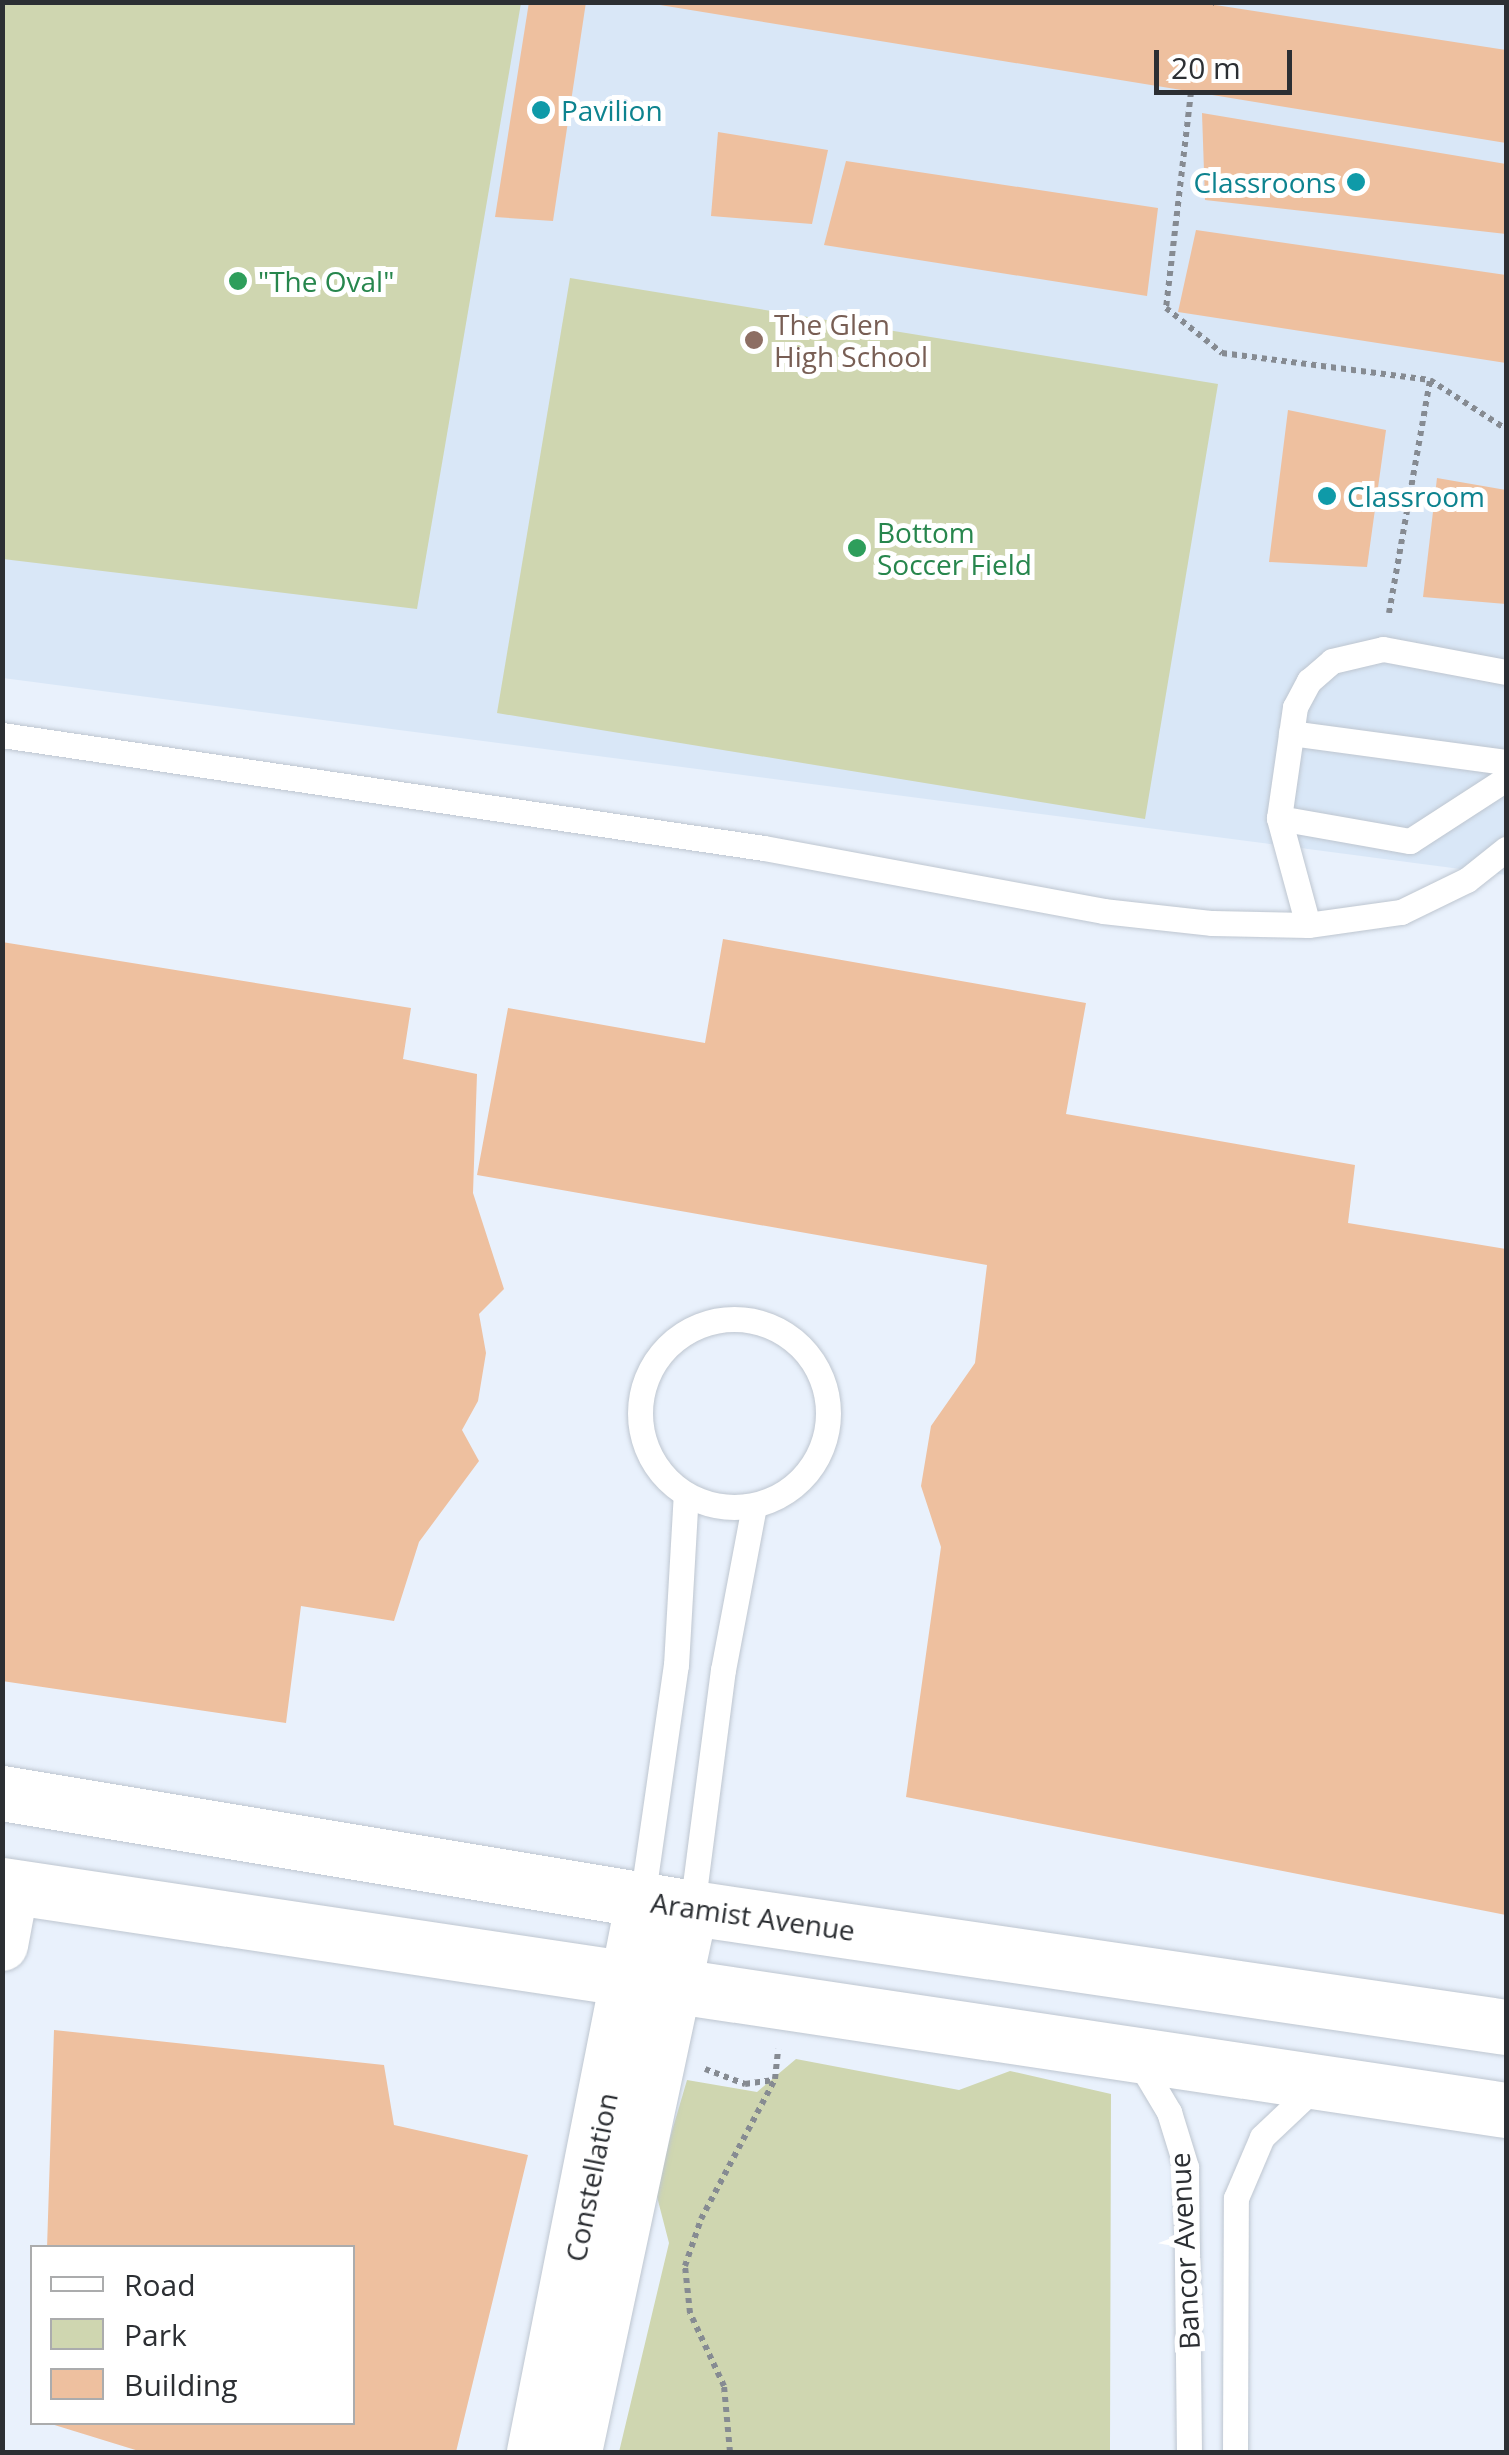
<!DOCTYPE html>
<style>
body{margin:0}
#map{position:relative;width:1509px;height:2455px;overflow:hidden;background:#e9f1fc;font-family:"Open Sans",sans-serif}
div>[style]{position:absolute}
.built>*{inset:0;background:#d9e7f7}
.green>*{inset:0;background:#cfd6b0}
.building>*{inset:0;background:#eec09f}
.path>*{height:6px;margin-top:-3px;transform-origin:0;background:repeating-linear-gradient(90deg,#868b92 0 5px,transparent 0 10px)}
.roads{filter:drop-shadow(0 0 2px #bec6d0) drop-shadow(0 0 2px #bec6d0)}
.lane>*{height:25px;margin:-12.5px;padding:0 12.5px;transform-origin:12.5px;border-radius:12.5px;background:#fff}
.lane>.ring{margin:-12.5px;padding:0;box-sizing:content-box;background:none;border:25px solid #fff;border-radius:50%}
.street>*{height:52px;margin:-26px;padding:0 26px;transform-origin:26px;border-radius:26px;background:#fff}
.secondary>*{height:55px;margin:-27.5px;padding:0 27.5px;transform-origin:27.5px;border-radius:27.5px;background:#fff}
.dots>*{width:28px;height:28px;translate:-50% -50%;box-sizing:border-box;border:5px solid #fff;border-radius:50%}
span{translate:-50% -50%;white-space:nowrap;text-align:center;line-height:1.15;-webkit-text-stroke:10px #fff;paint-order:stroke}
.culture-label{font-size:28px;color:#0d838f}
.left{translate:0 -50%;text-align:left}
.right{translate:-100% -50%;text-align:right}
.leisure-label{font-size:28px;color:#27864d}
.education-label{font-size:28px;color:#785e54}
.street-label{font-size:28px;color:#2c2f33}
.frame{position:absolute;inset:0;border:5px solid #2c2f33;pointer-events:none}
.legend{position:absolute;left:30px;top:2245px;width:325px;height:180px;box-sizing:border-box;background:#fff;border:2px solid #abacad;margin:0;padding:12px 18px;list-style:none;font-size:30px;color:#2c2f33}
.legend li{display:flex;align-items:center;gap:20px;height:50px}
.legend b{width:50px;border:2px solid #abacad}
.scale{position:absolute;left:1154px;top:50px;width:138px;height:45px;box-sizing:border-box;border:5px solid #2c2f33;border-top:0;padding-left:12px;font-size:30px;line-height:35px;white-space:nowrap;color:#2c2f33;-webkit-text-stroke:8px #fff;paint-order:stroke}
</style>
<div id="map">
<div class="built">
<div style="clip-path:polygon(3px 3px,1506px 3px,1506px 875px,3px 678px)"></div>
</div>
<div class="green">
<div style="clip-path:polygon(3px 2px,521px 3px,417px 609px,3px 559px)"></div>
<div style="clip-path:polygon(570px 278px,1218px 384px,1145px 819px,497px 713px)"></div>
<div style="clip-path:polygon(796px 2059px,959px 2090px,1010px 2071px,1111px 2094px,1110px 2452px,619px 2452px,669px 2243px,655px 2189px,687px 2080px,757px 2092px)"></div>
</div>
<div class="building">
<div style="clip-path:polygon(529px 2px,586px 2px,553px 221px,495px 217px)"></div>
<div style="clip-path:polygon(1196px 2px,1506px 50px,1506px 143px,660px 5px)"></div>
<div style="clip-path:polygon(1202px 113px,1506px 164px,1506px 234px,1205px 200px)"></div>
<div style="clip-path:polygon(718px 132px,828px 150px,812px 224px,711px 216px)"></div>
<div style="clip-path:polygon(846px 161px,1158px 208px,1147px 296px,824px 245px)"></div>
<div style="clip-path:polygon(1196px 230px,1506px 275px,1506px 363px,1178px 312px)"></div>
<div style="clip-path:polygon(1288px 410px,1386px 430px,1367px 567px,1269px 562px)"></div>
<div style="clip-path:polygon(1437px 478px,1506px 490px,1506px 604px,1423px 597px)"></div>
<div style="clip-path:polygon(723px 939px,1086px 1003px,1066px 1114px,1355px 1165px,1348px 1223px,1506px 1249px,1506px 1915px,906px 1797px,941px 1547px,921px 1486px,931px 1426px,975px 1363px,987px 1265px,477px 1175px,508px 1008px,705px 1043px)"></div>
<div style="clip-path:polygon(2px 942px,411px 1008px,403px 1059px,477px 1074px,473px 1193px,504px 1289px,479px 1314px,486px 1353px,478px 1401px,462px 1430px,479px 1461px,419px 1542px,394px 1621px,301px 1606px,286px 1723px,2px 1681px)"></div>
<div style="clip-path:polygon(54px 2030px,384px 2065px,394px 2125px,528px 2155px,456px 2452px,142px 2452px,48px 2423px,352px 2422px,352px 2248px,47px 2248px)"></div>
</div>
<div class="path">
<div style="left:1211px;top:5px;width:3px;rotate:-72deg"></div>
<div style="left:1191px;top:92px;width:217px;rotate:96.6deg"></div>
<div style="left:1166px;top:308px;width:72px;rotate:38.8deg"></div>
<div style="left:1222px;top:353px;width:210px;rotate:7.4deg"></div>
<div style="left:1430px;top:380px;width:90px;rotate:32.8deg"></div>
<div style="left:1389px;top:613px;width:237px;rotate:-80deg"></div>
<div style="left:705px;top:2069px;width:43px;rotate:20.6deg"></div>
<div style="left:745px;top:2084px;width:29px;rotate:-8deg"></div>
<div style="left:730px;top:2452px;width:66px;rotate:-95.2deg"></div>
<div style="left:724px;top:2386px;width:81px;rotate:-115deg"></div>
<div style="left:690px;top:2313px;width:47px;rotate:-96.1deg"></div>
<div style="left:685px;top:2266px;width:50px;rotate:-71.2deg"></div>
<div style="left:701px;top:2219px;width:158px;rotate:-62.1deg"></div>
<div style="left:775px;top:2079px;width:30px;rotate:-84deg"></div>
</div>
<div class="roads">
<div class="lane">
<div style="left:1291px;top:733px;width:217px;rotate:7.7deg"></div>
<div style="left:2px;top:735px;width:770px;rotate:8.44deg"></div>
<div style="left:764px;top:848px;width:345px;rotate:10.5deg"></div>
<div style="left:1103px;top:911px;width:110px;rotate:6.3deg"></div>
<div style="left:1212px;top:923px;width:96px;rotate:1.2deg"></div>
<div style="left:1308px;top:925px;width:94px;rotate:-8deg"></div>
<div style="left:1401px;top:912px;width:73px;rotate:-25.9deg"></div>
<div style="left:1467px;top:880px;width:50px;rotate:-38.5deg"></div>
<div style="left:1279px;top:818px;width:133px;rotate:10deg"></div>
<div style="left:1410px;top:841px;width:114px;rotate:-32.9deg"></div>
<div style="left:1308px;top:925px;width:111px;rotate:-105.2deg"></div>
<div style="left:1279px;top:818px;width:112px;rotate:-81.8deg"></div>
<div style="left:1295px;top:707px;width:30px;rotate:-62deg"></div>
<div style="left:1309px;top:681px;width:30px;rotate:-41deg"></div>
<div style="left:1332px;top:661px;width:52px;rotate:-13.2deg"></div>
<div style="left:1383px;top:649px;width:125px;rotate:10.6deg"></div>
<div class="ring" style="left:640px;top:1319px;width:163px;height:163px"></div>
<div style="left:642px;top:1900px;width:237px;rotate:-81.8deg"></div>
<div style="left:676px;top:1665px;width:171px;rotate:-86.7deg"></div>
<div style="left:692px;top:1908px;width:240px;rotate:-82.6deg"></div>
<div style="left:723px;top:1670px;width:167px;rotate:-79.3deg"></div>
<div style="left:1138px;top:2060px;width:61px;rotate:59.2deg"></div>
<div style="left:1169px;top:2112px;width:58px;rotate:72.8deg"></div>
<div style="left:1186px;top:2167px;width:285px;rotate:89.4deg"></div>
<div style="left:1235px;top:2452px;width:254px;rotate:-89.8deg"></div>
<div style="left:1236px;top:2198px;width:66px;rotate:-66.9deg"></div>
<div style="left:1262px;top:2137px;width:74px;rotate:-43.4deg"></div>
</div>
<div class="street">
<div style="left:2px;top:1945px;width:59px;rotate:-79.3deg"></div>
<div style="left:533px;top:2452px;width:563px;rotate:-78.83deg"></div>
<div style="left:576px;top:2452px;width:556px;rotate:-77.96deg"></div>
</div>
<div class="secondary">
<div style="left:2px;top:1793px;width:700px;rotate:9.46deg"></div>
<div style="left:692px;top:1908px;width:823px;rotate:8.32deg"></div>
<div style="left:2px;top:1885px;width:1521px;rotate:8.51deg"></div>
</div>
</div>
<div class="dots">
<div style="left:541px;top:110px;background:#0f9aa8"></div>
<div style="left:1356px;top:182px;background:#0f9aa8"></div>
<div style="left:238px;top:281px;background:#2e9e5b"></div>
<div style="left:754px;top:340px;background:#8d6e63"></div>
<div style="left:1327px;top:496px;background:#0f9aa8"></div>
<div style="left:857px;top:548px;background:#2e9e5b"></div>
</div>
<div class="culture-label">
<span class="left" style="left:561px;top:110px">Pavilion</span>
<span class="right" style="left:1336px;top:182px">Classroons</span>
<span class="left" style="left:1347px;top:496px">Classroom</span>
</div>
<div class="leisure-label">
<span class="left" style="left:258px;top:281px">"The Oval"</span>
<span class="left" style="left:877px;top:548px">Bottom<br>Soccer Field</span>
</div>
<div class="education-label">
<span class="left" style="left:774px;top:340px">The Glen<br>High School</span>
</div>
<div class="street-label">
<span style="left:753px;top:1916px;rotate:8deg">Aramist Avenue</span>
<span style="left:591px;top:2177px;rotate:-79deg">Constellation</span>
<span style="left:1184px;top:2251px;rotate:-93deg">Bancor Avenue</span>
</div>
<div class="frame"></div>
<ul class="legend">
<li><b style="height:12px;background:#fff"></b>Road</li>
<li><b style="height:28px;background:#cfd6b0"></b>Park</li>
<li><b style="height:28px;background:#eec09f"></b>Building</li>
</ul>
<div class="scale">20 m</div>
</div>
